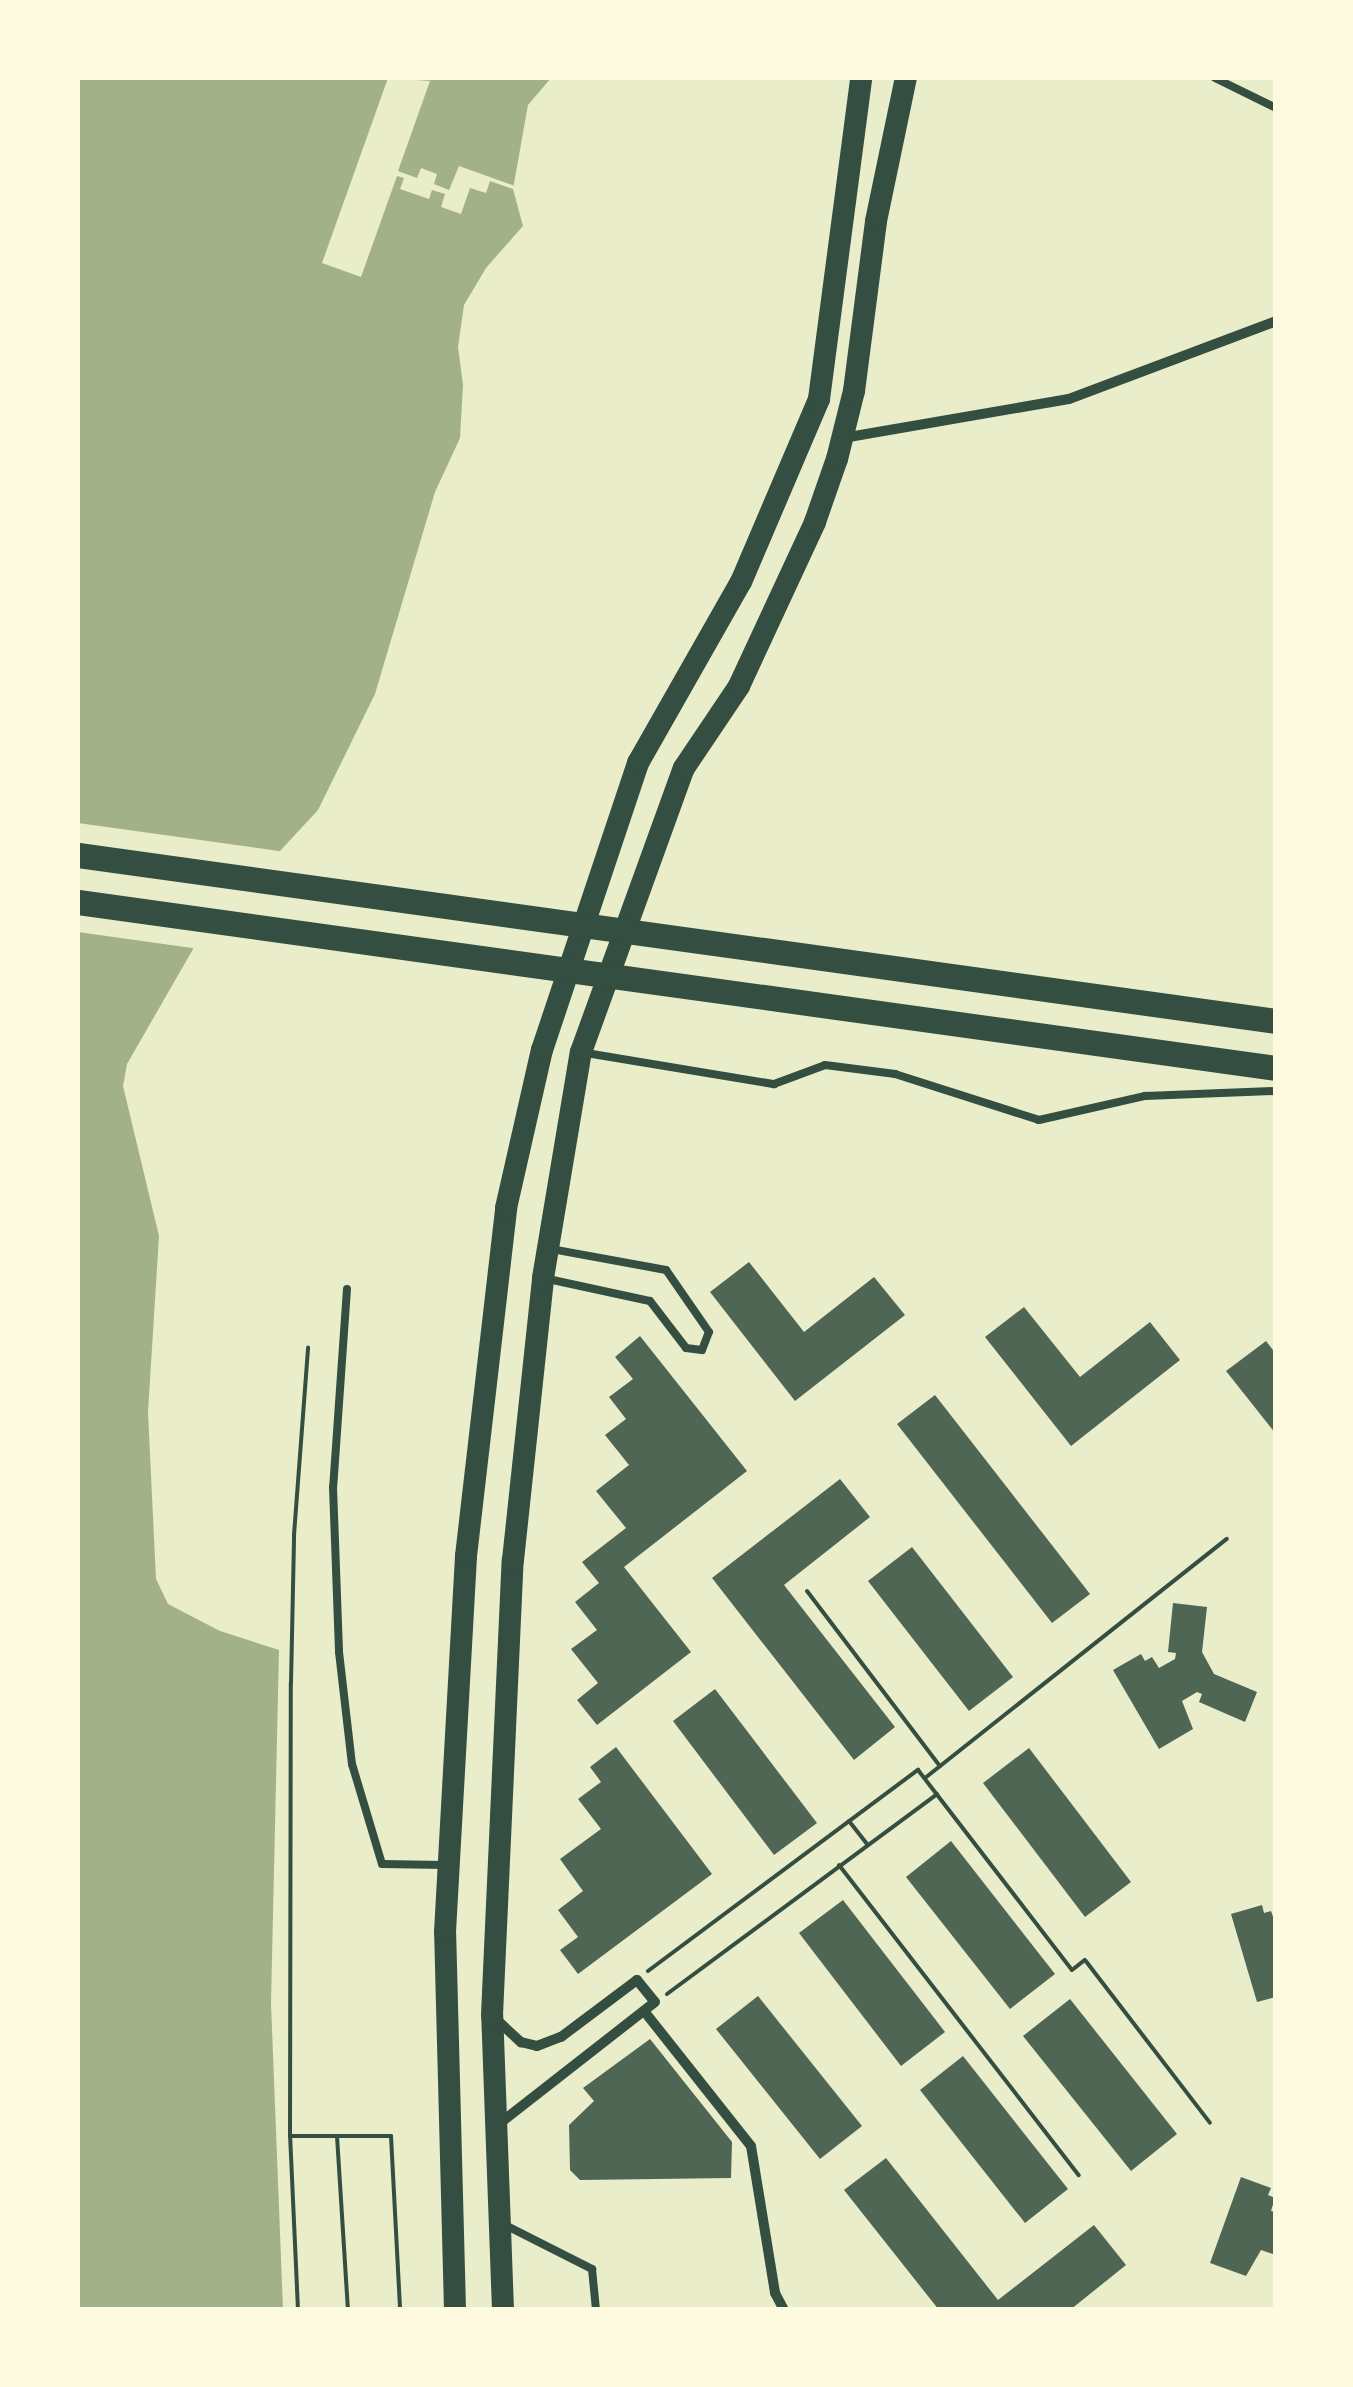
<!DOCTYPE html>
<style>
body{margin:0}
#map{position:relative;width:1353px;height:2387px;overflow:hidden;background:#e9edc9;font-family:"Roboto Condensed",sans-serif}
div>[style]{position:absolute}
.water>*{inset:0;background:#a3b18a}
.pier>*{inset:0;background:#e9edc9}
.building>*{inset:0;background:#4f6655}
.path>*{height:4px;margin:-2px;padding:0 2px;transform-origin:2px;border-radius:2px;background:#344e41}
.service>*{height:8px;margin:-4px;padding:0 4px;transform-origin:4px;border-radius:4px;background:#344e41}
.minor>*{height:10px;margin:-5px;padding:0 5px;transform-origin:5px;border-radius:5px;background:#344e41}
.primary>*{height:22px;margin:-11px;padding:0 11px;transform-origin:11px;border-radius:11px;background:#344e41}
.motorway>*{height:25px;margin:-12.5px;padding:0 12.5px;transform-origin:12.5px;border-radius:12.5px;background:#344e41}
span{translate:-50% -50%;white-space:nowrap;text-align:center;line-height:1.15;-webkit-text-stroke:10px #fefae0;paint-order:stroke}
.frame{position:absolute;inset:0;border:80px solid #fefae0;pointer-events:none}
</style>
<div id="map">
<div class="water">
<div style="clip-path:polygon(78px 78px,551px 78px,528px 105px,513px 189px,523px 226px,486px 268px,464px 305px,458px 347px,463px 385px,460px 438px,435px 492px,375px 694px,318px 810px,200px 937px,127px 1064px,123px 1086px,159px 1236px,148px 1412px,156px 1579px,168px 1604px,220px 1631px,279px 1650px,271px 2003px,283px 2309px,78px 2309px)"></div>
</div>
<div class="pier">
<div style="clip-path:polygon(388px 78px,430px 81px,398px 171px,417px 178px,421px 168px,437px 174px,434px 184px,449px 190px,459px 166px,515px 186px,513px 189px,490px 181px,486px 193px,470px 188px,461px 214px,441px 207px,445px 194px,432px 190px,429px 199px,400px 189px,404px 178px,397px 176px,361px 277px,322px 263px)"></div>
<div style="clip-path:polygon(78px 823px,286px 852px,199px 949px,78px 932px)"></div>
</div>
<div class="building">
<div style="clip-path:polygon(749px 1262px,804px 1332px,874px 1277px,905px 1315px,795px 1401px,710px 1292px)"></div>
<div style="clip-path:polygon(1024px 1307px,1080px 1377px,1150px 1322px,1180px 1360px,1071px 1446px,985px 1337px)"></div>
<div style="clip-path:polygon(640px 1336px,747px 1471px,624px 1567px,691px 1652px,597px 1725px,577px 1700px,598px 1683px,571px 1649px,597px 1630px,575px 1602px,599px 1583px,582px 1562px,626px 1528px,596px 1491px,629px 1465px,605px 1435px,626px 1419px,609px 1397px,633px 1379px,615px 1357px)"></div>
<div style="clip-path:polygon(1266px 1341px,1276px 1354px,1276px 1434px,1226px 1371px)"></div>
<div style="clip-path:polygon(935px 1395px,1090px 1594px,1052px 1623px,897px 1424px)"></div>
<div style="clip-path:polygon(840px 1479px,870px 1517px,784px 1585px,895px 1727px,854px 1760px,712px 1578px)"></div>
<div style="clip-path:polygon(912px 1547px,1013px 1677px,969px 1711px,868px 1581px)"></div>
<div style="clip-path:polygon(1173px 1603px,1207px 1607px,1202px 1652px,1214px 1674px,1257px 1692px,1245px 1722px,1199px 1702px,1202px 1694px,1197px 1692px,1182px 1701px,1193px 1729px,1159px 1749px,1113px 1670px,1141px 1654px,1145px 1661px,1152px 1657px,1159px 1668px,1175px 1659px,1176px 1653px,1168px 1652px)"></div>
<div style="clip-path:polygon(715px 1689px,817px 1823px,774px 1855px,673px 1721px)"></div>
<div style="clip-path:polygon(616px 1747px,712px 1874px,578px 1974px,560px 1950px,578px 1937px,558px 1910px,583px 1891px,560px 1859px,601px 1829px,578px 1799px,601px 1782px,590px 1767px)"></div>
<div style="clip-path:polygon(1029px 1748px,1131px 1882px,1085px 1917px,983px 1783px)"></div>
<div style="clip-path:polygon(951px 1841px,1055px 1974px,1010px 2009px,906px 1877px)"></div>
<div style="clip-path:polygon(843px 1900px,945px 2032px,901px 2066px,799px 1933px)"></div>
<div style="clip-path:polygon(1262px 1905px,1264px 1913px,1271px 1911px,1276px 1925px,1276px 1997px,1257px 2002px,1231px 1914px)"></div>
<div style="clip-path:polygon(758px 1996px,862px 2126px,820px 2159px,716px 2029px)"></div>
<div style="clip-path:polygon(1070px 1999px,1177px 2134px,1131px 2171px,1023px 2036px)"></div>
<div style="clip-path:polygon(650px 2039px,732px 2142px,731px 2178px,580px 2180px,570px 2170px,569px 2125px,594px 2101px,583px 2088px)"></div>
<div style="clip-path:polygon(963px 2056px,1068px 2189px,1025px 2223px,920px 2090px)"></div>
<div style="clip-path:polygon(886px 2158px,998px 2300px,1094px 2225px,1126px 2265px,1070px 2310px,939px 2310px,844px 2190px)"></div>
<div style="clip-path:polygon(1241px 2177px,1271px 2188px,1268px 2195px,1275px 2198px,1271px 2211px,1276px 2212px,1276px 2255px,1261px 2250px,1246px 2276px,1210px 2263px)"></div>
</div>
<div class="path">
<div style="left:807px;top:1591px;width:220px;rotate:52.8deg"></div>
<div style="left:925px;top:1778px;width:385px;rotate:-38.4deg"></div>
<div style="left:849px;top:1821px;width:29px;rotate:52deg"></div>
<div style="left:839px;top:1865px;width:392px;rotate:52.3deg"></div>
<div style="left:648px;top:1971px;width:337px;rotate:-36.7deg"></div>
<div style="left:918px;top:1770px;width:252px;rotate:52.4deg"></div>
<div style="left:1072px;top:1970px;width:16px;rotate:-38deg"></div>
<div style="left:1085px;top:1960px;width:205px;rotate:52.5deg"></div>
<div style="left:667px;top:1994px;width:336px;rotate:-36.5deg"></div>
<div style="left:290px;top:2136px;width:101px"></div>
<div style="left:391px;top:2136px;width:174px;rotate:87deg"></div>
<div style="left:337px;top:2136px;width:174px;rotate:86.4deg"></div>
<div style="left:298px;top:2310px;width:174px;rotate:-92.6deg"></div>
<div style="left:290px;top:2136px;width:453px;rotate:-89.9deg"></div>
<div style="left:291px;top:1683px;width:148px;rotate:-88.8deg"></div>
<div style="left:294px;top:1535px;width:188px;rotate:-85.7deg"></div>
</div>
<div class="service">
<div style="left:1215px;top:78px;width:68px;rotate:26.2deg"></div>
<div style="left:586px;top:1053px;width:191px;rotate:9.4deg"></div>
<div style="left:774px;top:1084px;width:54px;rotate:-20.4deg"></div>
<div style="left:825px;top:1065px;width:71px;rotate:7.3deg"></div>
<div style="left:895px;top:1074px;width:151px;rotate:17.7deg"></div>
<div style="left:1039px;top:1120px;width:109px;rotate:-12.8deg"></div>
<div style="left:1145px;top:1096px;width:131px;rotate:-2.2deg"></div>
<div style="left:548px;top:1279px;width:104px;rotate:12.2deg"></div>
<div style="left:650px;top:1301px;width:59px;rotate:52.5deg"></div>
<div style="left:686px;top:1348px;width:16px;rotate:7deg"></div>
<div style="left:702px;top:1350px;width:19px;rotate:-69deg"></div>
<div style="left:709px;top:1332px;width:75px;rotate:-124.7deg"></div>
<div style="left:666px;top:1270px;width:116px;rotate:-169.6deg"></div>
<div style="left:347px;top:1289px;width:198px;rotate:94deg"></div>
<div style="left:333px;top:1487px;width:165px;rotate:87.9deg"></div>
<div style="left:339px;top:1652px;width:113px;rotate:83.4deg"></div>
<div style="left:352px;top:1764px;width:104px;rotate:73.3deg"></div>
<div style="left:382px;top:1864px;width:62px;rotate:0.9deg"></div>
<div style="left:503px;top:2224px;width:100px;rotate:26.8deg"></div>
<div style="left:592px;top:2269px;width:41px;rotate:84.4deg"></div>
</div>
<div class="minor">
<div style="left:843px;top:438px;width:229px;rotate:-9.8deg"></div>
<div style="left:1069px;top:399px;width:221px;rotate:-20.6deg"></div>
<div style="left:644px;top:2011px;width:172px;rotate:51.6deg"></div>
<div style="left:751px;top:2146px;width:149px;rotate:80.7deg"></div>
<div style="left:775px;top:2293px;width:19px;rotate:62deg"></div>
<div style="left:497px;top:2020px;width:33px;rotate:43deg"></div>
<div style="left:521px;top:2042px;width:16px;rotate:14deg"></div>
<div style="left:537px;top:2046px;width:26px;rotate:-21deg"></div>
<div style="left:561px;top:2037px;width:95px;rotate:-36.9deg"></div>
<div style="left:637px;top:1980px;width:28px;rotate:51deg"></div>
<div style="left:655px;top:2002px;width:198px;rotate:142deg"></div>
</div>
<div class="primary">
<div style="left:455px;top:2310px;width:378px;rotate:-91.5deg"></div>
<div style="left:445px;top:1932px;width:377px;rotate:-86.8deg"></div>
<div style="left:466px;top:1556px;width:350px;rotate:-83.4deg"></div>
<div style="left:506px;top:1208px;width:162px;rotate:-77.2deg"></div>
<div style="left:542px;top:1050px;width:303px;rotate:-71.5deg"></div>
<div style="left:638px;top:763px;width:208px;rotate:-60.4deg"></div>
<div style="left:741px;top:582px;width:199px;rotate:-66.9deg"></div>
<div style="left:819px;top:399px;width:324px;rotate:-82.5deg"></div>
<div style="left:503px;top:2310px;width:295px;rotate:-92.1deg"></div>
<div style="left:492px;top:2015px;width:455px;rotate:-87.4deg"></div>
<div style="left:513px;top:1560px;width:284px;rotate:-83.9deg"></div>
<div style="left:543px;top:1278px;width:229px;rotate:-80.5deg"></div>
<div style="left:581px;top:1052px;width:302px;rotate:-70.1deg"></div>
<div style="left:684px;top:768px;width:99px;rotate:-56.1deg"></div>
<div style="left:739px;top:686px;width:181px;rotate:-65.1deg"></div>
<div style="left:815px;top:522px;width:67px;rotate:-70.8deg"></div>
<div style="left:837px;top:459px;width:70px;rotate:-76deg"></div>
<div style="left:854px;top:391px;width:171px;rotate:-82.6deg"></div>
<div style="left:876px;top:221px;width:146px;rotate:-78.2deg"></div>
</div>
<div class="motorway">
<div style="left:78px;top:855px;width:1209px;rotate:7.89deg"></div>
<div style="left:78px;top:902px;width:1209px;rotate:7.89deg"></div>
</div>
<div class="frame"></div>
</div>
